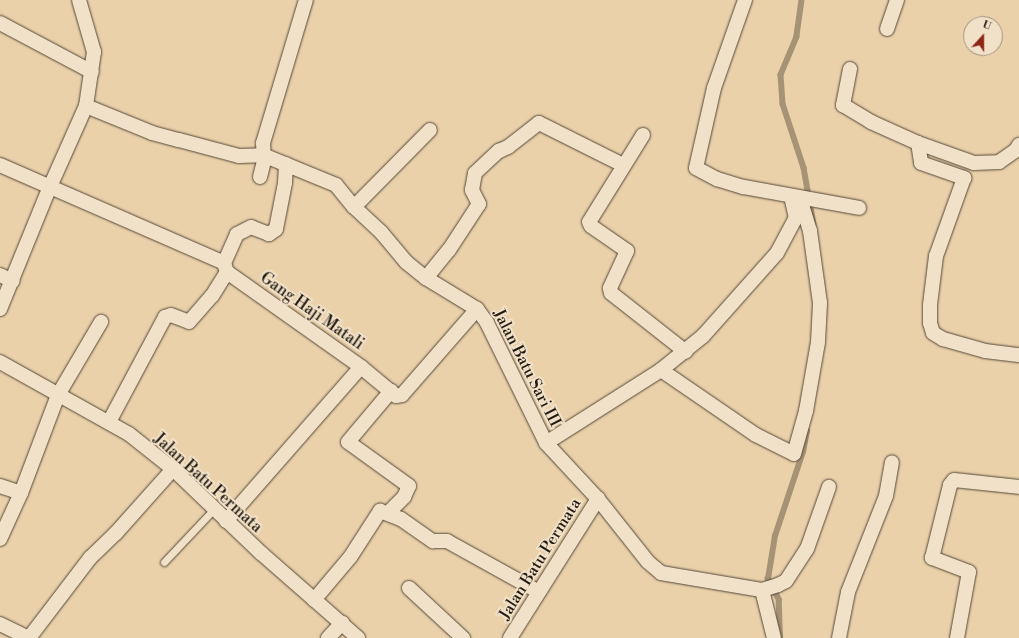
<!DOCTYPE html>
<style>
body{margin:0}
#map{position:relative;width:1019px;height:638px;overflow:hidden;background:#ead1aa;font-family:"Libre Bodoni",serif}
div>[style]{position:absolute}
.stream>*{height:5.5px;margin:-2.75px;padding:0 2.75px;transform-origin:2.75px;border-radius:2.75px;background:#a69376}
.roads{filter:drop-shadow(0 0 1px #554838) drop-shadow(0 0 1px #554838)}
.lane>*{height:7px;margin:-3.5px;padding:0 3.5px;transform-origin:3.5px;border-radius:3.5px;background:#f1e1c8}
.street>*{height:14px;margin:-7px;padding:0 7px;transform-origin:7px;border-radius:7px;background:#f1e1c8}
span{translate:-50% -50%;white-space:nowrap;text-align:center;line-height:1.15;-webkit-text-stroke:4px #f1e1c8;paint-order:stroke}
.street-label{font-size:16px;color:#231b12}
.north{position:absolute;left:963px;top:16px;width:40px;height:40px;box-sizing:border-box;background:#f1e1c8;border:1px solid #9f927f;border-radius:50%;rotate:21deg;font-size:11px;font-weight:700;line-height:16px;text-align:center;color:#231b12}
.north::after{content:'';display:block;margin:auto;width:14px;height:18px;background:#8f2418;clip-path:polygon(50% 0,100% 100%,50% 72%,0 100%)}
</style>
<div id="map">
<div class="stream">
<div style="left:802px;top:0;width:37px;rotate:98deg"></div>
<div style="left:797px;top:37px;width:41px;rotate:112.8deg"></div>
<div style="left:781px;top:75px;width:29px;rotate:86deg"></div>
<div style="left:783px;top:104px;width:67px;rotate:71.8deg"></div>
<div style="left:804px;top:168px;width:57px;rotate:79.9deg"></div>
<div style="left:780px;top:638px;width:38px;rotate:-92deg"></div>
<div style="left:779px;top:600px;width:24px;rotate:-118deg"></div>
<div style="left:768px;top:579px;width:44px;rotate:-80.8deg"></div>
<div style="left:775px;top:536px;width:89px;rotate:-71.6deg"></div>
<div style="left:803px;top:452px;width:21px;rotate:-79deg"></div>
</div>
<div class="roads">
<div class="lane">
<div style="left:164px;top:562px;width:73px;rotate:-46.7deg"></div>
</div>
<div class="street">
<div style="left:745px;top:0;width:93px;rotate:109.4deg"></div>
<div style="left:714px;top:88px;width:82px;rotate:102.7deg"></div>
<div style="left:696px;top:168px;width:24px;rotate:28deg"></div>
<div style="left:717px;top:179px;width:28px;rotate:17deg"></div>
<div style="left:744px;top:187px;width:117px;rotate:10.3deg"></div>
<div style="left:0;top:23px;width:104px;rotate:28deg"></div>
<div style="left:887px;top:29px;width:31px;rotate:-71deg"></div>
<div style="left:850px;top:69px;width:37px;rotate:101deg"></div>
<div style="left:843px;top:105px;width:33px;rotate:31deg"></div>
<div style="left:871px;top:122px;width:51px;rotate:24.1deg"></div>
<div style="left:918px;top:143px;width:59px;rotate:19.7deg"></div>
<div style="left:974px;top:163px;width:25px;rotate:-2deg"></div>
<div style="left:999px;top:162px;width:21px;rotate:-35deg"></div>
<div style="left:1016px;top:150px;width:6px;rotate:-59deg"></div>
<div style="left:86px;top:106px;width:71px;rotate:22.2deg"></div>
<div style="left:152px;top:133px;width:28px;rotate:15deg"></div>
<div style="left:179px;top:140px;width:62px;rotate:14.9deg"></div>
<div style="left:239px;top:156px;width:24px;rotate:-2deg"></div>
<div style="left:263px;top:155px;width:79px;rotate:22.3deg"></div>
<div style="left:336px;top:185px;width:28px;rotate:51deg"></div>
<div style="left:354px;top:207px;width:37px;rotate:43deg"></div>
<div style="left:381px;top:232px;width:39px;rotate:50deg"></div>
<div style="left:406px;top:262px;width:26px;rotate:39deg"></div>
<div style="left:426px;top:278px;width:60px;rotate:31.3deg"></div>
<div style="left:477px;top:309px;width:17px;rotate:54deg"></div>
<div style="left:487px;top:323px;width:134px;rotate:63.8deg"></div>
<div style="left:546px;top:443px;width:76px;rotate:47.1deg"></div>
<div style="left:598px;top:499px;width:80px;rotate:51.6deg"></div>
<div style="left:648px;top:562px;width:17px;rotate:40deg"></div>
<div style="left:661px;top:573px;width:102px;rotate:9.6deg"></div>
<div style="left:762px;top:590px;width:17px;rotate:-17deg"></div>
<div style="left:778px;top:585px;width:9px;rotate:-27deg"></div>
<div style="left:786px;top:581px;width:38px;rotate:-57deg"></div>
<div style="left:807px;top:549px;width:66px;rotate:-70.5deg"></div>
<div style="left:643px;top:135px;width:102px;rotate:121.8deg"></div>
<div style="left:589px;top:222px;width:4px;rotate:63deg"></div>
<div style="left:591px;top:226px;width:44px;rotate:34.8deg"></div>
<div style="left:627px;top:251px;width:41px;rotate:114.7deg"></div>
<div style="left:610px;top:288px;width:5px;rotate:79deg"></div>
<div style="left:611px;top:293px;width:95px;rotate:38.2deg"></div>
<div style="left:918px;top:143px;width:20px;rotate:81deg"></div>
<div style="left:921px;top:163px;width:46px;rotate:19.2deg"></div>
<div style="left:964px;top:178px;width:83px;rotate:109.7deg"></div>
<div style="left:936px;top:256px;width:49px;rotate:97deg"></div>
<div style="left:930px;top:305px;width:18px;rotate:90deg"></div>
<div style="left:930px;top:323px;width:10px;rotate:73deg"></div>
<div style="left:933px;top:333px;width:12px;rotate:31deg"></div>
<div style="left:943px;top:339px;width:44px;rotate:15.9deg"></div>
<div style="left:985px;top:351px;width:34px;rotate:7deg"></div>
<div style="left:286px;top:164px;width:19px;rotate:93deg"></div>
<div style="left:285px;top:183px;width:47px;rotate:101.1deg"></div>
<div style="left:276px;top:229px;width:9px;rotate:144deg"></div>
<div style="left:269px;top:234px;width:19px;rotate:-159deg"></div>
<div style="left:251px;top:227px;width:16px;rotate:153deg"></div>
<div style="left:237px;top:234px;width:32px;rotate:114deg"></div>
<div style="left:224px;top:263px;width:9px;rotate:72deg"></div>
<div style="left:227px;top:272px;width:164px;rotate:35.3deg"></div>
<div style="left:361px;top:367px;width:45px;rotate:39.6deg"></div>
<div style="left:396px;top:396px;width:6px;rotate:-9deg"></div>
<div style="left:402px;top:395px;width:114px;rotate:-48.9deg"></div>
<div style="left:0;top:165px;width:244px;rotate:23.6deg"></div>
<div style="left:260px;top:177px;width:16px;rotate:-76deg"></div>
<div style="left:264px;top:161px;width:18px;rotate:-93deg"></div>
<div style="left:263px;top:143px;width:149px;rotate:-73.3deg"></div>
<div style="left:354px;top:207px;width:108px;rotate:-45.4deg"></div>
<div style="left:0;top:275px;width:14px;rotate:25deg"></div>
<div style="left:426px;top:278px;width:36px;rotate:-51deg"></div>
<div style="left:449px;top:250px;width:55px;rotate:-56.9deg"></div>
<div style="left:479px;top:204px;width:16px;rotate:-117deg"></div>
<div style="left:472px;top:190px;width:17px;rotate:-80deg"></div>
<div style="left:475px;top:173px;width:33px;rotate:-43deg"></div>
<div style="left:499px;top:151px;width:10px;rotate:-24deg"></div>
<div style="left:508px;top:147px;width:39px;rotate:-38deg"></div>
<div style="left:539px;top:123px;width:94px;rotate:26.6deg"></div>
<div style="left:0;top:309px;width:130px;rotate:-67.8deg"></div>
<div style="left:49px;top:189px;width:91px;rotate:-66deg"></div>
<div style="left:86px;top:106px;width:55px;rotate:-81.6deg"></div>
<div style="left:94px;top:52px;width:54px;rotate:-106.1deg"></div>
<div style="left:0;top:362px;width:148px;rotate:29.2deg"></div>
<div style="left:129px;top:434px;width:56px;rotate:38.5deg"></div>
<div style="left:173px;top:469px;width:122px;rotate:43.7deg"></div>
<div style="left:261px;top:553px;width:129px;rotate:41.2deg"></div>
<div style="left:661px;top:370px;width:115px;rotate:34.4deg"></div>
<div style="left:756px;top:435px;width:42px;rotate:26.6deg"></div>
<div style="left:794px;top:454px;width:45px;rotate:-74.4deg"></div>
<div style="left:806px;top:411px;width:70px;rotate:-80.1deg"></div>
<div style="left:818px;top:342px;width:39px;rotate:-87deg"></div>
<div style="left:820px;top:303px;width:73px;rotate:-97.9deg"></div>
<div style="left:810px;top:231px;width:28px;rotate:-107deg"></div>
<div style="left:802px;top:204px;width:9px;rotate:-139deg"></div>
<div style="left:109px;top:422px;width:119px;rotate:-61.9deg"></div>
<div style="left:165px;top:317px;width:6px;rotate:-18deg"></div>
<div style="left:171px;top:315px;width:19px;rotate:21deg"></div>
<div style="left:189px;top:322px;width:35px;rotate:-49deg"></div>
<div style="left:212px;top:296px;width:28px;rotate:-58deg"></div>
<div style="left:546px;top:443px;width:136px;rotate:-32.4deg"></div>
<div style="left:661px;top:370px;width:54px;rotate:-39deg"></div>
<div style="left:703px;top:336px;width:111px;rotate:-48.3deg"></div>
<div style="left:777px;top:253px;width:40px;rotate:-62deg"></div>
<div style="left:796px;top:218px;width:18px;rotate:-103deg"></div>
<div style="left:0;top:486px;width:22px;rotate:18deg"></div>
<div style="left:388px;top:513px;width:23px;rotate:-45deg"></div>
<div style="left:404px;top:497px;width:12px;rotate:-66deg"></div>
<div style="left:409px;top:486px;width:75px;rotate:-144.2deg"></div>
<div style="left:348px;top:442px;width:67px;rotate:-49.9deg"></div>
<div style="left:226px;top:521px;width:205px;rotate:-48.8deg"></div>
<div style="left:0;top:539px;width:51px;rotate:-65.5deg"></div>
<div style="left:21px;top:493px;width:105px;rotate:-69.3deg"></div>
<div style="left:58px;top:395px;width:85px;rotate:-59.5deg"></div>
<div style="left:409px;top:588px;width:74px;rotate:42.8deg"></div>
<div style="left:762px;top:590px;width:49px;rotate:76deg"></div>
<div style="left:314px;top:600px;width:57px;rotate:-49.9deg"></div>
<div style="left:351px;top:556px;width:54px;rotate:-57.2deg"></div>
<div style="left:380px;top:511px;width:22px;rotate:21deg"></div>
<div style="left:401px;top:519px;width:39px;rotate:35deg"></div>
<div style="left:433px;top:541px;width:14px"></div>
<div style="left:447px;top:541px;width:105px;rotate:29deg"></div>
<div style="left:0;top:624px;width:32px;rotate:26deg"></div>
<div style="left:29px;top:638px;width:101px;rotate:-52.7deg"></div>
<div style="left:90px;top:558px;width:36px;rotate:-44deg"></div>
<div style="left:116px;top:533px;width:86px;rotate:-48.3deg"></div>
<div style="left:328px;top:638px;width:21px;rotate:-47deg"></div>
<div style="left:510px;top:638px;width:165px;rotate:-57.7deg"></div>
<div style="left:839px;top:638px;width:47px;rotate:-78.9deg"></div>
<div style="left:848px;top:592px;width:103px;rotate:-68.4deg"></div>
<div style="left:886px;top:496px;width:34px;rotate:-80deg"></div>
<div style="left:957px;top:638px;width:67px;rotate:-79.7deg"></div>
<div style="left:969px;top:572px;width:40px;rotate:-159deg"></div>
<div style="left:932px;top:558px;width:75px;rotate:-76.1deg"></div>
<div style="left:950px;top:485px;width:6px;rotate:-51deg"></div>
<div style="left:954px;top:480px;width:65px;rotate:6.1deg"></div>
</div>
</div>
<div class="street-label">
<span style="left:312px;top:311px;rotate:35deg">Gang Haji Matali</span>
<span style="left:527px;top:368px;rotate:63deg">Jalan Batu Sari III</span>
<span style="left:208px;top:483px;rotate:42deg">Jalan Batu Permata</span>
<span style="left:540px;top:559px;rotate:-58deg">Jalan Batu Permata</span>
</div>
<div class="north">U</div>
</div>
